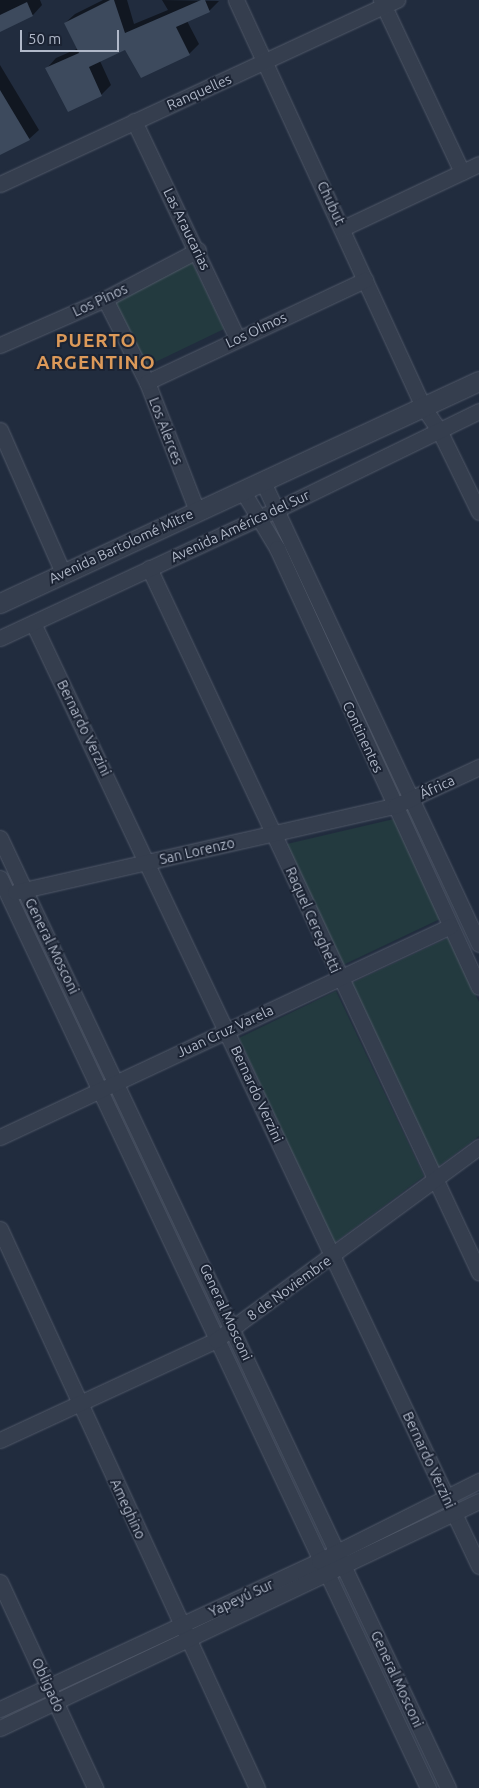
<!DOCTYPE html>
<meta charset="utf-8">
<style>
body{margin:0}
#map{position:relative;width:479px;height:1788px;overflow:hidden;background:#212c3e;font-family:Ubuntu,sans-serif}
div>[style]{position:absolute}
.green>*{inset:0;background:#233a3f}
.shadow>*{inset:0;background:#0007}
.building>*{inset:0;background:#3d4a5d}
.roads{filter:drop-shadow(0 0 1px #515969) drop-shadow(0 0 1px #515969)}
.minor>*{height:15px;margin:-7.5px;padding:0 7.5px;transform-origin:7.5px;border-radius:7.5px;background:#353e4e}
.tertiary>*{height:19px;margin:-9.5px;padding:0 9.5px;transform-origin:9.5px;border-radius:9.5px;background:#353e4e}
span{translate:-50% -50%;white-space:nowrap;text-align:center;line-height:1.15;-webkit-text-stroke:4px #1b2333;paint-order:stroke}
.street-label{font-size:14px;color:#b1b9c9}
.district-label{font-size:19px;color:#dc9959;font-weight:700;letter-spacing:1px}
.scale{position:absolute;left:20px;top:30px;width:99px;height:22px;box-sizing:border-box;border:2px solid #b1b9c9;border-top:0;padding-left:6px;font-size:15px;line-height:18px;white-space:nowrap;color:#b1b9c9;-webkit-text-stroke:4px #1b2333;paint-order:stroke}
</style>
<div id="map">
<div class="green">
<div style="clip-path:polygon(190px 258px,224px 329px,143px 368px,109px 297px)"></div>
<div style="clip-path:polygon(394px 819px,440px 919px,341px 966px,287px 844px)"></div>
<div style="clip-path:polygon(448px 938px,479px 1002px,479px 1136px,436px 1168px,350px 984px)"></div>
<div style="clip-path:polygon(336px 991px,424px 1176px,334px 1243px,239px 1038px)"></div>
</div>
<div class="shadow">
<div style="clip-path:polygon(0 0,40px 0,42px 5px,33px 15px,0 31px)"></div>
<div style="clip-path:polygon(103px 0,127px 0,134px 24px,168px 10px,162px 0,219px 1px,209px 11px,187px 21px,199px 44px,189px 54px,126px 49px,100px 61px,111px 85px,101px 95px,47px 68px,56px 58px,79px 48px,65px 23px,75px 14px)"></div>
<div style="clip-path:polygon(0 65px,39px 130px,29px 139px,0 154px)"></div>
</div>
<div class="building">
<div style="clip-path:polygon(110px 0,114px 0,125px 33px,201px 0,205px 0,210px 12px,176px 27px,190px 55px,141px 78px,125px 50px,89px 67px,102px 96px,68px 112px,45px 68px,79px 53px,64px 23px)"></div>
<div style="clip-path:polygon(27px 2px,33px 16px,0 32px,0 15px)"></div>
<div style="clip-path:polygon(0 90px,30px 140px,0 155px)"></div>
</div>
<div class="roads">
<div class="minor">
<div style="left:236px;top:0;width:449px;rotate:65.3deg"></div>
<div style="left:424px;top:408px;width:27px;rotate:56deg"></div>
<div style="left:439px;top:430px;width:91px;rotate:64deg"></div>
<div style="left:381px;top:0;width:190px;rotate:64.8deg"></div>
<div style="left:134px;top:121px;width:240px;rotate:64.6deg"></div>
<div style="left:0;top:184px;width:438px;rotate:-24.9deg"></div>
<div style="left:343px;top:228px;width:150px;rotate:-25.2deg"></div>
<div style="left:105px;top:299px;width:93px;rotate:63.2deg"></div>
<div style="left:147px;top:382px;width:138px;rotate:68.8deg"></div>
<div style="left:0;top:345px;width:115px;rotate:-23.7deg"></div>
<div style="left:105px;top:299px;width:105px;rotate:-27.8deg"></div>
<div style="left:147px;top:382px;width:241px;rotate:-25.1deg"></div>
<div style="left:0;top:430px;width:156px;rotate:66.2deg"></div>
<div style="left:263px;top:482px;width:510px;rotate:64.94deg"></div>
<div style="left:242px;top:490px;width:68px;rotate:58.9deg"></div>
<div style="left:277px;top:548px;width:483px;rotate:65.3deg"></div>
<div style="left:149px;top:568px;width:778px;rotate:64.89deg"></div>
<div style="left:33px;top:623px;width:1043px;rotate:64.69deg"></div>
<div style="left:0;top:638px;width:304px;rotate:-24.9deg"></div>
<div style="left:276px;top:510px;width:226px;rotate:-26deg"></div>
<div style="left:0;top:838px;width:1050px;rotate:64.75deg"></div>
<div style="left:0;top:878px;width:1006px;rotate:64.81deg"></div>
<div style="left:15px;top:892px;width:390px;rotate:-12.8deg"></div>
<div style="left:395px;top:806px;width:93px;rotate:-24.9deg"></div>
<div style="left:0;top:1137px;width:497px;rotate:-25.1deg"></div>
<div style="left:0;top:1229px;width:615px;rotate:65.31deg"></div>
<div style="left:0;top:1440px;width:238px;rotate:-24.8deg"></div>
<div style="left:216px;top:1340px;width:326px;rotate:-36.3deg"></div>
<div style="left:0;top:1582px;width:227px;rotate:65.2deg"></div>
<div style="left:0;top:1709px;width:352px;rotate:-24.9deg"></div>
<div style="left:319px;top:1561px;width:179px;rotate:-26.6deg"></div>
<div style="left:0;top:1728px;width:530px;rotate:-25.36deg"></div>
</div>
<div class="tertiary">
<div style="left:0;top:603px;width:528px;rotate:-24.87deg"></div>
</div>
</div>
<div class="street-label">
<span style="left:199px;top:92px;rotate:-24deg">Ranquelles</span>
<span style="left:331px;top:203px;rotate:65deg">Chubut</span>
<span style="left:187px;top:229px;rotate:64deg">Las Araucarias</span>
<span style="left:100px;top:300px;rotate:-25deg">Los Pinos</span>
<span style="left:256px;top:330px;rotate:-25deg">Los Olmos</span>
<span style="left:166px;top:431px;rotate:69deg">Los Alerces</span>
<span style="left:240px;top:526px;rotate:-25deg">Avenida América del Sur</span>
<span style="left:121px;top:546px;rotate:-25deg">Avenida Bartolomé Mitre</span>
<span style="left:84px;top:728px;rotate:64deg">Bernardo Verzini</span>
<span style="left:363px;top:737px;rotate:65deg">Continentes</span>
<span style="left:437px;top:787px;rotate:-25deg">África</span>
<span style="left:197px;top:851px;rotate:-13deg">San Lorenzo</span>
<span style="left:313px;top:920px;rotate:66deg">Raquel Cereghetti</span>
<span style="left:52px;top:946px;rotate:64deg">General Mosconi</span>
<span style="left:225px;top:1031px;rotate:-25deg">Juan Cruz Varela</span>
<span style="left:257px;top:1094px;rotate:65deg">Bernardo Verzini</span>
<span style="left:289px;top:1288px;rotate:-36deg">8 de Noviembre</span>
<span style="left:226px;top:1312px;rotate:65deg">General Mosconi</span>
<span style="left:429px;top:1460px;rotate:65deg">Bernardo Verzini</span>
<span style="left:128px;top:1509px;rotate:65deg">Ameghino</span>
<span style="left:241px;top:1598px;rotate:-25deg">Yapeyú Sur</span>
<span style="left:397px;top:1679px;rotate:65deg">General Mosconi</span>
<span style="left:48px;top:1685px;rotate:65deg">Obligado</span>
</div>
<div class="district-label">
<span style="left:96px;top:352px">PUERTO<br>ARGENTINO</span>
</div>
<div class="scale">50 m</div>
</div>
